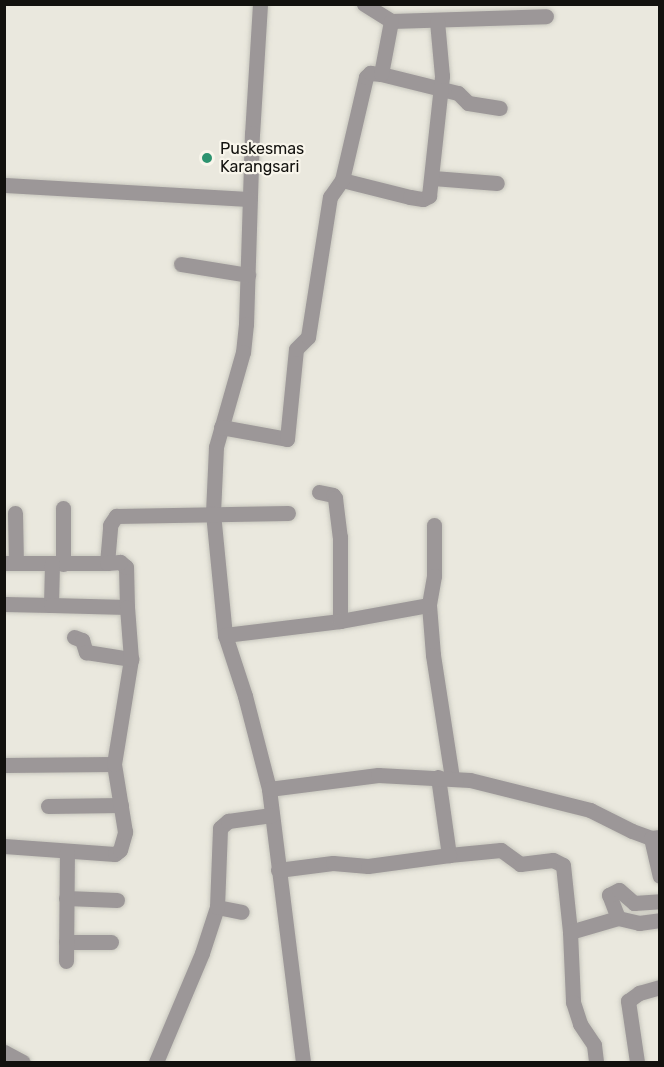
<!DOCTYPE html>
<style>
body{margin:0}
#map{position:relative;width:664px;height:1067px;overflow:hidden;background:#eae8de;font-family:Rubik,sans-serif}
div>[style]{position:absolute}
.roads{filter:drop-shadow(0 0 2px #c7c6bd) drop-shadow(0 0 2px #c7c6bd)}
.minor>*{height:15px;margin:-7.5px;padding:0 7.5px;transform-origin:7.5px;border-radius:7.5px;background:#9c9798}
.dots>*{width:16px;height:16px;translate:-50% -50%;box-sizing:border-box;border:3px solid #f8f5eb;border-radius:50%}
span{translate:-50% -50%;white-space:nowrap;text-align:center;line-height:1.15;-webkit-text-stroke:4.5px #f8f5eb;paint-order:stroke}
.poi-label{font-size:16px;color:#12110e}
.left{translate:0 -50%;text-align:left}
.frame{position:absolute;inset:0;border:6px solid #12110e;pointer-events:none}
</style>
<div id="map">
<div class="roads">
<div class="minor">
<div style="left:260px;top:4px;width:129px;rotate:93.5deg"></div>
<div style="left:252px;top:133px;width:191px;rotate:91.8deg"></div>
<div style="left:246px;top:324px;width:28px;rotate:96deg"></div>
<div style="left:243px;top:352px;width:99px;rotate:105.9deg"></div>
<div style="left:216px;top:447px;width:66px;rotate:92.6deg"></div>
<div style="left:213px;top:513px;width:123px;rotate:84.4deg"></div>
<div style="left:225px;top:635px;width:64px;rotate:71.8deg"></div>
<div style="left:245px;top:696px;width:96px;rotate:75.5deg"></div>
<div style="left:269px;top:789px;width:275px;rotate:82.9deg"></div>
<div style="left:364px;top:4px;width:32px;rotate:32deg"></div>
<div style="left:391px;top:21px;width:155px;rotate:-1.8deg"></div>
<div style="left:381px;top:74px;width:79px;rotate:13.9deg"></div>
<div style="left:458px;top:93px;width:14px;rotate:45deg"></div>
<div style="left:468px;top:103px;width:32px;rotate:9deg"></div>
<div style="left:433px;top:178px;width:64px;rotate:4.5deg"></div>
<div style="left:342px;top:180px;width:70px;rotate:14deg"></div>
<div style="left:410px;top:197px;width:13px;rotate:9deg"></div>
<div style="left:423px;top:199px;width:7px;rotate:-27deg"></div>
<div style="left:429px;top:196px;width:121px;rotate:-83.8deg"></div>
<div style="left:442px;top:76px;width:55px;rotate:-95.2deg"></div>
<div style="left:4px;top:185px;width:246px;rotate:3.3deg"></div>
<div style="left:181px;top:264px;width:68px;rotate:9.3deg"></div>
<div style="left:221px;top:427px;width:67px;rotate:10.3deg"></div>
<div style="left:287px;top:439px;width:90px;rotate:-84.3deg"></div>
<div style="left:296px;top:349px;width:17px;rotate:-45deg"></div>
<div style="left:308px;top:337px;width:142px;rotate:-81.1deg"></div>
<div style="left:330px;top:197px;width:21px;rotate:-55deg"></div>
<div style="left:342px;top:180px;width:106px;rotate:-76.9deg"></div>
<div style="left:366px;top:77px;width:6px;rotate:-45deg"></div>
<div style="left:370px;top:73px;width:11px;rotate:5deg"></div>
<div style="left:381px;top:74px;width:54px;rotate:-79.3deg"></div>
<div style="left:319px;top:492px;width:14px;rotate:12deg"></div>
<div style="left:333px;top:495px;width:4px;rotate:56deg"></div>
<div style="left:335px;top:498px;width:39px;rotate:83deg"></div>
<div style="left:340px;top:537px;width:84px;rotate:90deg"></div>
<div style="left:63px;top:508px;width:56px;rotate:90deg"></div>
<div style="left:15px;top:513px;width:50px;rotate:88.9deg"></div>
<div style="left:434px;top:525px;width:51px;rotate:90deg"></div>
<div style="left:434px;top:576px;width:29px;rotate:100deg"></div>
<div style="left:429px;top:605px;width:50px;rotate:85.4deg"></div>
<div style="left:433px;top:655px;width:124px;rotate:81.2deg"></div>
<div style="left:4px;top:563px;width:103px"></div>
<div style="left:107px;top:563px;width:38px;rotate:-85deg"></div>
<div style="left:110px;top:525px;width:11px;rotate:-56deg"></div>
<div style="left:116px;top:516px;width:172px;rotate:-1deg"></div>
<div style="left:4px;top:604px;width:47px;rotate:1.2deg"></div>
<div style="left:51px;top:605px;width:42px;rotate:-88.6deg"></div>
<div style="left:51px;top:605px;width:76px;rotate:1.5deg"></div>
<div style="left:127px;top:607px;width:40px;rotate:-91.4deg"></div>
<div style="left:126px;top:567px;width:8px;rotate:-140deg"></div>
<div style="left:120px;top:562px;width:13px;rotate:176deg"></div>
<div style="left:225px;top:635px;width:116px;rotate:-6.9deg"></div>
<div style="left:340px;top:621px;width:90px;rotate:-10.2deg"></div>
<div style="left:74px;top:637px;width:9px;rotate:21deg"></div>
<div style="left:82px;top:640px;width:13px;rotate:72deg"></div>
<div style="left:86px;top:652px;width:46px;rotate:8.8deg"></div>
<div style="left:4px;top:765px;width:110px;rotate:-0.5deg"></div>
<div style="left:438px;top:777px;width:79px;rotate:82deg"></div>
<div style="left:449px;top:855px;width:52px;rotate:-5.5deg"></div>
<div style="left:501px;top:850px;width:24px;rotate:36deg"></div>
<div style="left:520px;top:864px;width:33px;rotate:-7deg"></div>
<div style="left:553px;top:860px;width:11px;rotate:27deg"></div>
<div style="left:563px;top:865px;width:67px;rotate:84deg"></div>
<div style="left:570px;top:932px;width:70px;rotate:87.5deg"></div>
<div style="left:573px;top:1002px;width:23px;rotate:72deg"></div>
<div style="left:580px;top:1024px;width:25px;rotate:56deg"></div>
<div style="left:594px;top:1045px;width:17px;rotate:83deg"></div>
<div style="left:269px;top:789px;width:110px;rotate:-7.3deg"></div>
<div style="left:378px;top:775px;width:92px;rotate:3.1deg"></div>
<div style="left:470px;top:780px;width:124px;rotate:14deg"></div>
<div style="left:590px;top:810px;width:47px;rotate:26.6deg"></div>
<div style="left:632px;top:831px;width:20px;rotate:20deg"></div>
<div style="left:651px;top:838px;width:9px;rotate:-6deg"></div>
<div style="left:48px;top:806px;width:73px;rotate:-0.8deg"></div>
<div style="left:651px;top:838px;width:39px;rotate:77deg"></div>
<div style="left:4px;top:846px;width:111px;rotate:4.1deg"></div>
<div style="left:115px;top:854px;width:6px;rotate:-39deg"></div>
<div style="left:120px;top:850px;width:19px;rotate:-74deg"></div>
<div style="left:125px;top:832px;width:69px;rotate:-99.2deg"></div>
<div style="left:114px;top:764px;width:106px;rotate:-80.8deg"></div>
<div style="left:131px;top:659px;width:52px;rotate:-94.4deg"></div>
<div style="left:278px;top:870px;width:55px;rotate:-7.3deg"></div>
<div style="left:333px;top:863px;width:35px;rotate:5deg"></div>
<div style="left:368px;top:866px;width:82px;rotate:-7.7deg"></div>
<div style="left:66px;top:898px;width:51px;rotate:2.2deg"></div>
<div style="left:217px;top:907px;width:25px;rotate:11deg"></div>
<div style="left:618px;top:918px;width:22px;rotate:13deg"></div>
<div style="left:639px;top:923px;width:21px;rotate:-8deg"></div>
<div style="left:570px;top:932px;width:50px;rotate:-16.3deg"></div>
<div style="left:618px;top:918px;width:25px;rotate:-111deg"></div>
<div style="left:609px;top:895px;width:11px;rotate:-27deg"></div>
<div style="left:619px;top:890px;width:20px;rotate:41deg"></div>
<div style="left:634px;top:903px;width:26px;rotate:-4deg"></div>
<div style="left:66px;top:942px;width:45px"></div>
<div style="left:66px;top:961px;width:109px;rotate:-89.5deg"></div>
<div style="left:4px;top:1052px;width:21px;rotate:28deg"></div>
<div style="left:156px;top:1062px;width:118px;rotate:-67.1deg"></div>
<div style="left:202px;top:953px;width:48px;rotate:-71.9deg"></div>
<div style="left:217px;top:907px;width:79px;rotate:-87.8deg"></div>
<div style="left:220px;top:828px;width:11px;rotate:-41deg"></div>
<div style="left:228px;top:821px;width:44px;rotate:-7.8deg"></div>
<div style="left:637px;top:1062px;width:62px;rotate:-98.4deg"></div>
<div style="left:628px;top:1001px;width:14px;rotate:-36deg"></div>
<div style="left:639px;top:993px;width:22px;rotate:-16deg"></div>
</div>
</div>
<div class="dots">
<div style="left:207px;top:158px;background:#2d936f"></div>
</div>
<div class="poi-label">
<span class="left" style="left:220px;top:158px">Puskesmas<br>Karangsari</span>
</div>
<div class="frame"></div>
</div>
